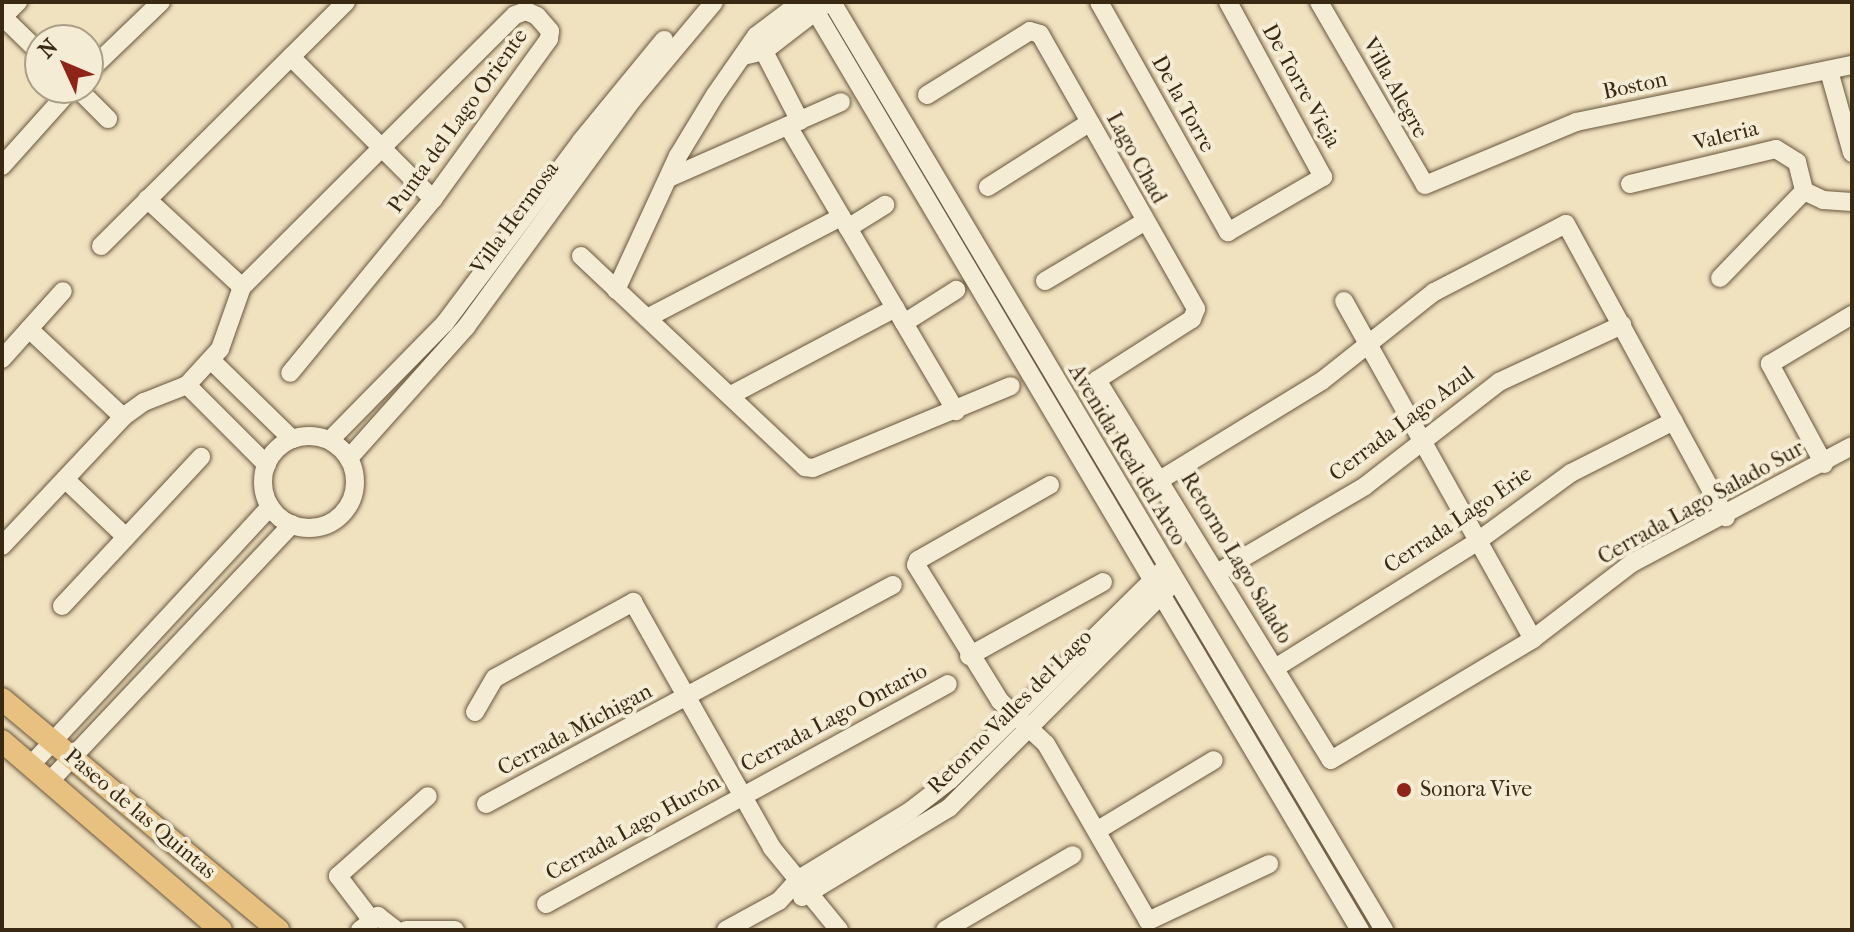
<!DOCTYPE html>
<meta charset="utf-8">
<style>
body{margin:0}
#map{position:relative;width:1854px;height:932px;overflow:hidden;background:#f0e1bf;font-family:"IM FELL French Canon",serif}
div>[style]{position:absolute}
.roads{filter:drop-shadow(0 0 2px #67563d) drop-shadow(0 0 2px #67563d)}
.minor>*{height:18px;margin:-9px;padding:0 9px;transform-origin:9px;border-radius:9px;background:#f5ecd5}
.minor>.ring{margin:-9px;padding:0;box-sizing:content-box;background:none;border:18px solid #f5ecd5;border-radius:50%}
.major>*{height:22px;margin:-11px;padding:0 11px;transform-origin:11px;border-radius:11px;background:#e8c080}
.dots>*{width:22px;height:22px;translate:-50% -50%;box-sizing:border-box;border:4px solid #f5ecd5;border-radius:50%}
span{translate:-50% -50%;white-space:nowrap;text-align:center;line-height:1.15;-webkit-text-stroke:8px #f5ecd5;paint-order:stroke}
.street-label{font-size:22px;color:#392812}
.poi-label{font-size:22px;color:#392812}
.left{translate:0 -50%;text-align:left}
.frame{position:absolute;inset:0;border:4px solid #392812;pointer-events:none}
.north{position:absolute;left:24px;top:24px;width:80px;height:80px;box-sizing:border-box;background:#f5ecd5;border:2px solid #aa9e87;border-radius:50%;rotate:314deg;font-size:22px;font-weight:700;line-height:32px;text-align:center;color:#392812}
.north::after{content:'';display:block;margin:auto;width:28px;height:36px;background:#8f2418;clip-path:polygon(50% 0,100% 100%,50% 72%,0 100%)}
</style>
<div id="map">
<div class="roads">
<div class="minor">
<div style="left:810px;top:2px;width:1079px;rotate:59.35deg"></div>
<div style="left:832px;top:2px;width:1080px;rotate:59.25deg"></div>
<div style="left:1099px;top:2px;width:264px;rotate:60.7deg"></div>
<div style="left:1228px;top:232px;width:110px;rotate:-30.1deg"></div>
<div style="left:1323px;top:177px;width:199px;rotate:-118.5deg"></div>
<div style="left:1319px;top:2px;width:211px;rotate:59.9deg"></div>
<div style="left:1425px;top:185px;width:164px;rotate:-22.6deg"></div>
<div style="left:1576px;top:122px;width:282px;rotate:-11.7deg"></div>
<div style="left:2px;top:16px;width:53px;rotate:44.2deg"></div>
<div style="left:2px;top:18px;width:23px;rotate:-45deg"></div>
<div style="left:759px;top:42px;width:89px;rotate:62.6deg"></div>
<div style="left:743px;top:56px;width:22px;rotate:-13deg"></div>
<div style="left:764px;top:51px;width:76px;rotate:-37.5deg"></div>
<div style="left:291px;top:57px;width:201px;rotate:45deg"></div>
<div style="left:1829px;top:71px;width:85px;rotate:74.3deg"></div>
<div style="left:88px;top:72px;width:101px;rotate:-43.8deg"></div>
<div style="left:77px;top:88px;width:44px;rotate:45deg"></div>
<div style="left:927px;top:95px;width:121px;rotate:-31.9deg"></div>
<div style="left:1030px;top:31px;width:10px;rotate:17deg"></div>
<div style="left:1040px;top:34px;width:316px;rotate:60.4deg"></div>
<div style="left:1196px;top:309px;width:11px;rotate:112deg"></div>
<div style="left:1192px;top:319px;width:113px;rotate:147.3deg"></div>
<div style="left:1097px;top:380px;width:446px;rotate:58.4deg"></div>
<div style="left:1331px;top:760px;width:235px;rotate:-30.9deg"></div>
<div style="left:1533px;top:639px;width:125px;rotate:-37.5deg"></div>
<div style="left:1632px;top:563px;width:249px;rotate:-28deg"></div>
<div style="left:788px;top:126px;width:331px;rotate:59.5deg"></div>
<div style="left:2px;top:166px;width:105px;rotate:-48.1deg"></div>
<div style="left:669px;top:178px;width:188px;rotate:-23.8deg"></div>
<div style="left:1630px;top:184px;width:150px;rotate:-13.5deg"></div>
<div style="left:1776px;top:149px;width:25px;rotate:32deg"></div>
<div style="left:1797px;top:162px;width:30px;rotate:76deg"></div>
<div style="left:1804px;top:191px;width:21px;rotate:25deg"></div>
<div style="left:1823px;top:200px;width:29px;rotate:4deg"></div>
<div style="left:988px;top:187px;width:120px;rotate:-32.4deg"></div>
<div style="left:147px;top:199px;width:129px;rotate:42.8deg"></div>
<div style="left:848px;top:228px;width:44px;rotate:-31.9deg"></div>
<div style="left:101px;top:246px;width:346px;rotate:-44.9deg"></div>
<div style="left:581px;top:256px;width:308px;rotate:43.3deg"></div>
<div style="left:805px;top:467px;width:8px;rotate:7deg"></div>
<div style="left:813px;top:468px;width:214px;rotate:-22.5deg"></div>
<div style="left:1720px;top:278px;width:121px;rotate:-46deg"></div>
<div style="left:1045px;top:281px;width:115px;rotate:-30.8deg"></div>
<div style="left:616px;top:290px;width:148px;rotate:-65.2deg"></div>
<div style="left:678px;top:156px;width:71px;rotate:-58.8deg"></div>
<div style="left:715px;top:95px;width:72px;rotate:-55.2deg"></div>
<div style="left:756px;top:36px;width:56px;rotate:-37.1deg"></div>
<div style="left:1344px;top:301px;width:387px;rotate:60.8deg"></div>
<div style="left:647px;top:318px;width:219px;rotate:-27.5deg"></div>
<div style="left:904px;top:323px;width:62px;rotate:-32.4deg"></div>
<div style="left:29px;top:329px;width:129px;rotate:43.1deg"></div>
<div style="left:2px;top:359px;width:91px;rotate:-48.1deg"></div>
<div style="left:212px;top:361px;width:112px;rotate:44.3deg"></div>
<div style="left:187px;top:385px;width:113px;rotate:45deg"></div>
<div style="left:731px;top:395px;width:186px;rotate:-27.9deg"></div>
<div class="ring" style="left:263px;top:436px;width:74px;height:74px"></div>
<div style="left:330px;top:440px;width:164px;rotate:-45.5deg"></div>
<div style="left:445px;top:323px;width:227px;rotate:-53.2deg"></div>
<div style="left:581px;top:141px;width:131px;rotate:-50.6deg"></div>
<div style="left:349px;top:458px;width:176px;rotate:-48.2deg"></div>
<div style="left:466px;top:327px;width:283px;rotate:-53.8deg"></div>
<div style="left:633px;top:99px;width:126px;rotate:-50.1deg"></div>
<div style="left:1824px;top:464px;width:114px;rotate:-118.4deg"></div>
<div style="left:1770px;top:364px;width:96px;rotate:-30.9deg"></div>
<div style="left:65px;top:479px;width:84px;rotate:43.6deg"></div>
<div style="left:1160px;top:480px;width:191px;rotate:-31.5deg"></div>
<div style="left:1323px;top:380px;width:142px;rotate:-38.4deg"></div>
<div style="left:1434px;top:292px;width:148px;rotate:-27.3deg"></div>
<div style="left:1566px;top:224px;width:334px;rotate:61.4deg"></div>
<div style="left:1050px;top:485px;width:152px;rotate:150.4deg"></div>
<div style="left:918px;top:560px;width:5px;rotate:112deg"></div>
<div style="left:916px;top:565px;width:160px;rotate:58.3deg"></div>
<div style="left:1000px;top:701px;width:63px;rotate:43.1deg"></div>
<div style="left:1046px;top:744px;width:204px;rotate:60deg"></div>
<div style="left:1148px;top:921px;width:134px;rotate:-25.2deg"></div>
<div style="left:2px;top:546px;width:177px;rotate:-46.8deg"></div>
<div style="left:123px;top:417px;width:26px;rotate:-36deg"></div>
<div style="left:144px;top:402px;width:46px;rotate:-21.6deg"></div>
<div style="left:187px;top:385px;width:49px;rotate:-47.5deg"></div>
<div style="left:220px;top:349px;width:66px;rotate:-70.5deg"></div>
<div style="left:242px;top:287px;width:385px;rotate:-44.9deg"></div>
<div style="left:515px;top:15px;width:12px;rotate:-20deg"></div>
<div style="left:526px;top:11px;width:12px;rotate:24deg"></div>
<div style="left:537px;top:16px;width:20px;rotate:49deg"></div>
<div style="left:550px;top:31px;width:8px;rotate:97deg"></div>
<div style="left:549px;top:39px;width:198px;rotate:125.9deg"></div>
<div style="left:433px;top:199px;width:225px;rotate:129.4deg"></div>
<div style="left:1217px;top:573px;width:172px;rotate:-30.4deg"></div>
<div style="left:1365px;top:486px;width:170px;rotate:-37.8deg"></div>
<div style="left:1499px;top:382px;width:136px;rotate:-24.9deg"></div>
<div style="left:62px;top:606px;width:204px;rotate:-47deg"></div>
<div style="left:969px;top:656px;width:153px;rotate:-28.9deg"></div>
<div style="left:1275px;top:668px;width:239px;rotate:-32deg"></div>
<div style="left:1478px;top:541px;width:115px;rotate:-36.2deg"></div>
<div style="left:1571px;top:473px;width:115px;rotate:-26.8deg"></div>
<div style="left:475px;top:712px;width:39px;rotate:-60deg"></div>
<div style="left:495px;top:678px;width:158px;rotate:-28.8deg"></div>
<div style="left:633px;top:602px;width:283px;rotate:60.5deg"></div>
<div style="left:772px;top:848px;width:106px;rotate:50.7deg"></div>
<div style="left:31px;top:765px;width:352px;rotate:-47.2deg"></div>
<div style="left:49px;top:782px;width:354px;rotate:-46.7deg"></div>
<div style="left:486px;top:804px;width:462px;rotate:-28.3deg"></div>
<div style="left:1098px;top:830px;width:135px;rotate:-31.1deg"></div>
<div style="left:802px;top:897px;width:172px;rotate:-31.2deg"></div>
<div style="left:949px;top:808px;width:313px;rotate:-45.1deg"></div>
<div style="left:546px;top:904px;width:458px;rotate:-28.7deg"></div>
<div style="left:370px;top:918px;width:53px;rotate:-127.3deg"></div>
<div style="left:338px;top:876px;width:120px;rotate:-41.6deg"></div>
<div style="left:360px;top:930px;width:23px;rotate:-38deg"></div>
<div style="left:378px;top:916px;width:23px;rotate:38deg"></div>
<div style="left:406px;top:930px;width:49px"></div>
<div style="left:726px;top:930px;width:60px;rotate:-28.7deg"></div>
<div style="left:779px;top:901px;width:30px;rotate:-48deg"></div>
<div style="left:799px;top:879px;width:130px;rotate:-31.5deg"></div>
<div style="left:910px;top:811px;width:51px;rotate:-37.8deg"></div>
<div style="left:950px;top:780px;width:298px;rotate:-44.6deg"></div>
<div style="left:945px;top:930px;width:148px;rotate:-30.4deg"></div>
</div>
<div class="major">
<div style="left:2px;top:699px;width:360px;rotate:39.9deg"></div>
<div style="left:2px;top:741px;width:289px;rotate:40.8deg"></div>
</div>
</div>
<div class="dots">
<div style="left:1404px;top:790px;background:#8f2418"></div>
</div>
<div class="street-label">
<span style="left:1301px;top:86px;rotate:61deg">De Torre Vieja</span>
<span style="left:1635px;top:86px;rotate:-12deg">Boston</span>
<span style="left:1395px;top:88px;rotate:61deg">Villa Alegre</span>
<span style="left:1183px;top:104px;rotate:61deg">De la Torre</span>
<span style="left:458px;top:121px;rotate:-54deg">Punta del Lago Oriente</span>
<span style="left:1726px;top:136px;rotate:-14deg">Valeria</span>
<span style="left:1136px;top:158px;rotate:61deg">Lago Chad</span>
<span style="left:515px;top:218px;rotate:-54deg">Villa Hermosa</span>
<span style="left:1402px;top:424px;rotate:-37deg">Cerrada Lago Azul</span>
<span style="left:1127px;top:455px;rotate:59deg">Avenida Real del Arco</span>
<span style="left:1701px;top:503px;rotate:-29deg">Cerrada Lago Salado Sur</span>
<span style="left:1458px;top:520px;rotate:-34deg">Cerrada Lago Erie</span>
<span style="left:1236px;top:558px;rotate:59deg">Retorno Lago Salado</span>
<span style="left:1010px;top:712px;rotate:-45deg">Retorno Valles del Lago</span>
<span style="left:834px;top:718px;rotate:-28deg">Cerrada Lago Ontario</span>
<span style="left:575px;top:730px;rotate:-28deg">Cerrada Michigan</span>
<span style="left:140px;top:814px;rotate:40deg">Paseo de las Quintas</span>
<span style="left:633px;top:828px;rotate:-29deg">Cerrada Lago Hurón</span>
</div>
<div class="poi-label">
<span class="left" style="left:1420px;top:790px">Sonora Vive</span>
</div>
<div class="frame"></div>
<div class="north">N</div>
</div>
